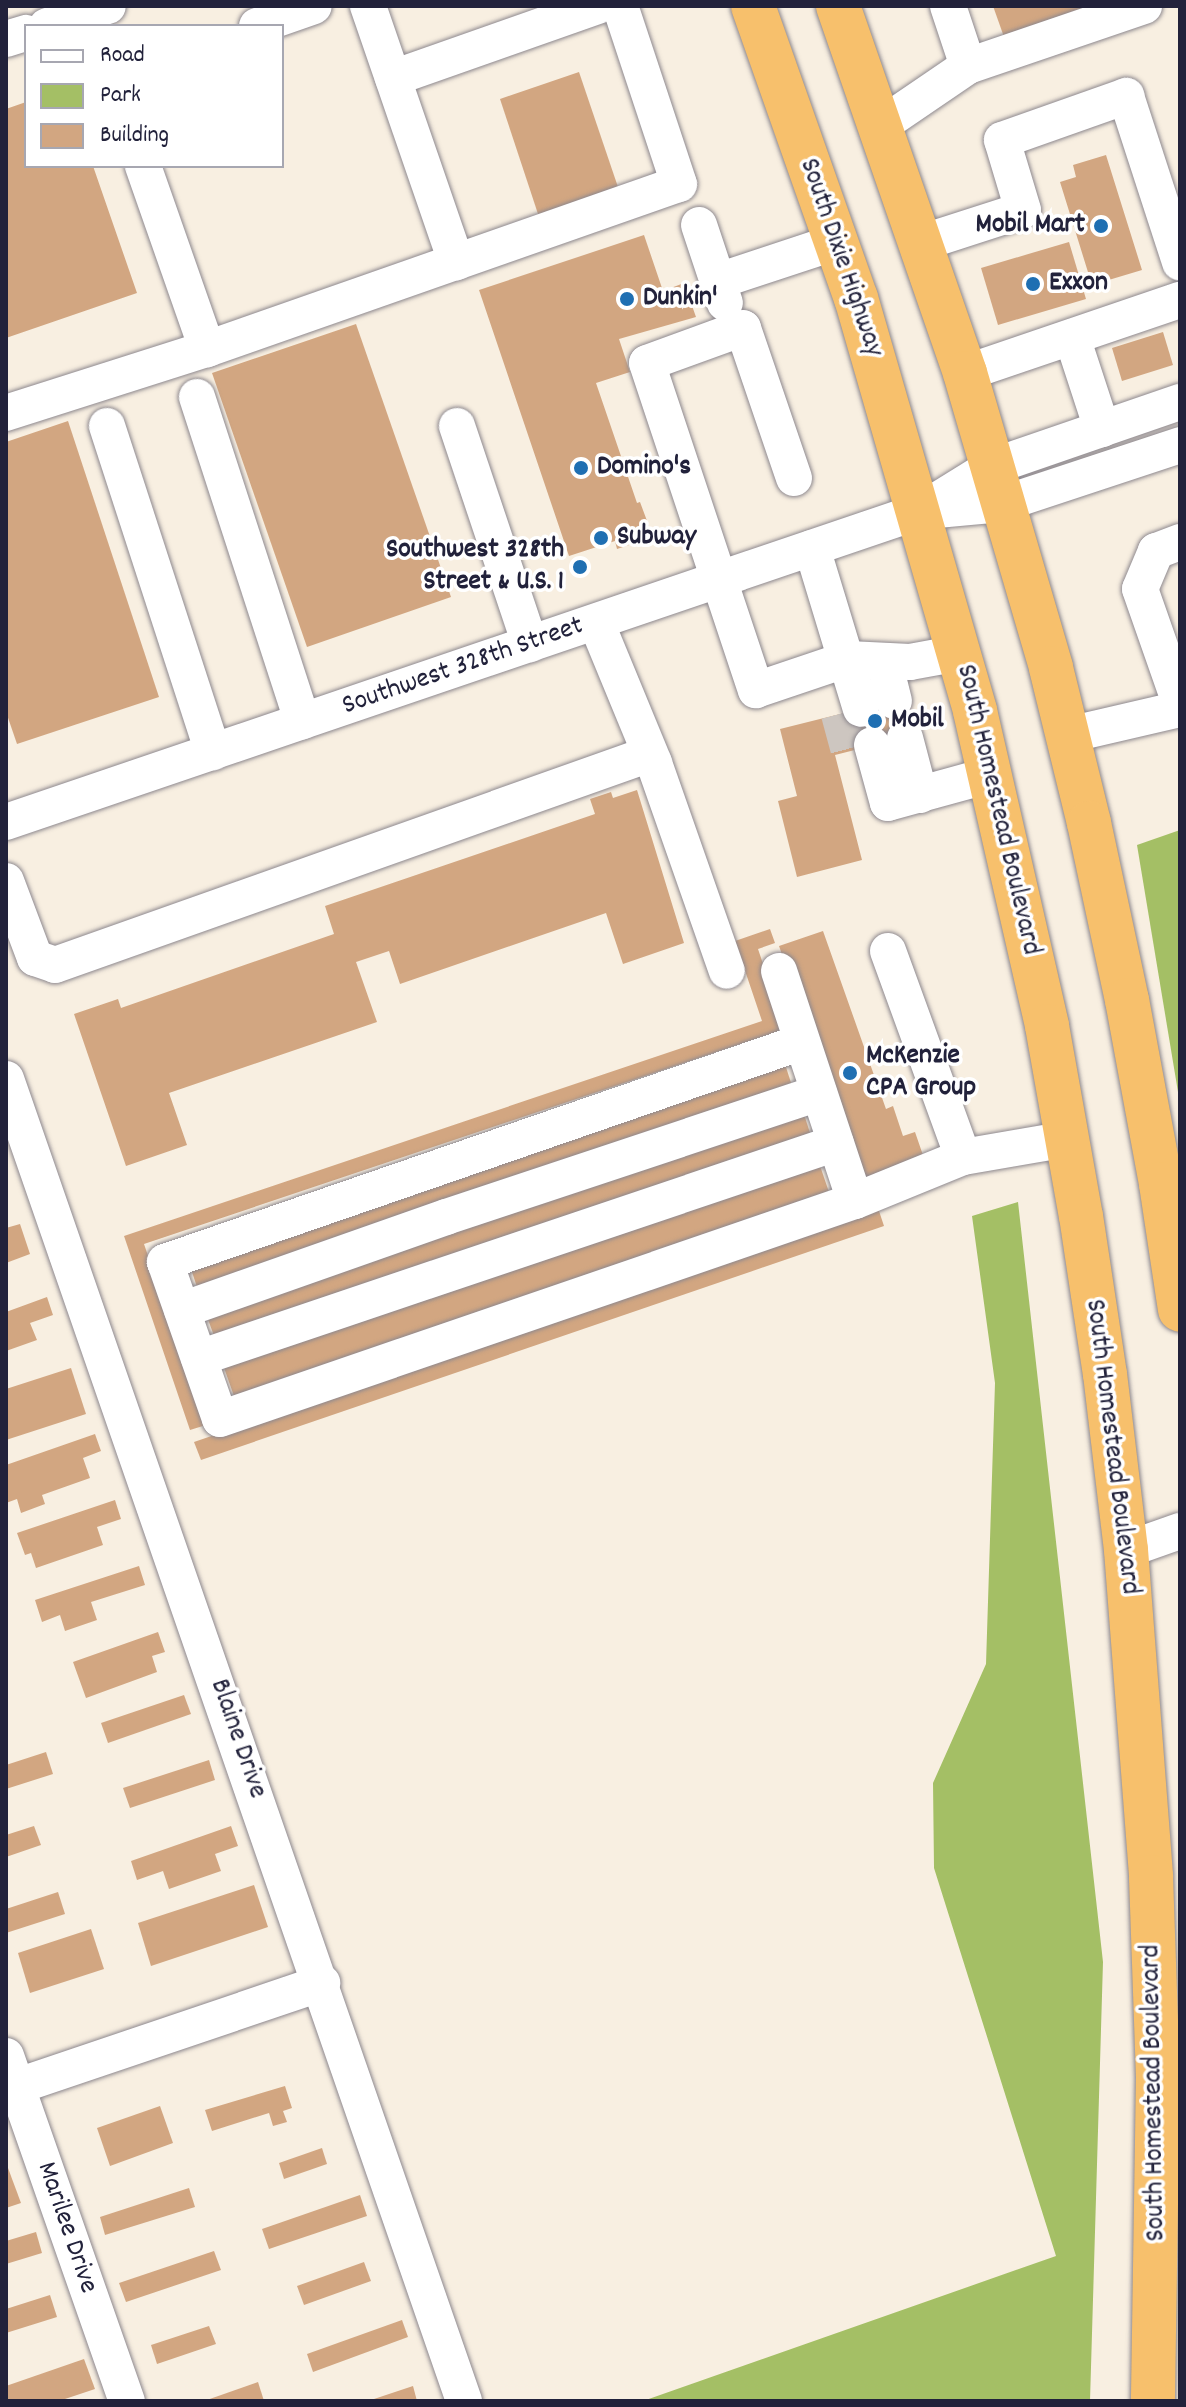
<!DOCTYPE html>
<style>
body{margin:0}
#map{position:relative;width:1186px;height:2407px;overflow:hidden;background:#f8efe1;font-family:Dekko,sans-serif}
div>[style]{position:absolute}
.green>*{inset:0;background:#a4bf65}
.building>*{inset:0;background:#d2a681}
.minor-tunnel>*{height:36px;margin-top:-18px;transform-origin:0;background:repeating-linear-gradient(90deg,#cdc6c0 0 36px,transparent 0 54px)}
.roads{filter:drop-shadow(0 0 2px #8d888e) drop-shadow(0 0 2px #8d888e)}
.minor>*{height:36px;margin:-18px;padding:0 18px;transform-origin:18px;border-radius:18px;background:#fff}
.highway>*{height:44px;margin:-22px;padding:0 22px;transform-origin:22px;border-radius:22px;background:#f7c06c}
.dots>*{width:22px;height:22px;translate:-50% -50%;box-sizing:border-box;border:4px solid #fff;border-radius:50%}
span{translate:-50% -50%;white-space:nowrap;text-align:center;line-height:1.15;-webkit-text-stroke:7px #fff;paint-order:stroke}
.poi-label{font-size:28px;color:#22223b;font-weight:700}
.right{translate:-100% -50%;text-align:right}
.left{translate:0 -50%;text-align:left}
.street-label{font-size:28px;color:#22223b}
.frame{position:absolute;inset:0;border:8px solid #22223b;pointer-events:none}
.legend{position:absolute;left:24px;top:24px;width:260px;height:144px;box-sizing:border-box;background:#fff;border:2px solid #a7a7b1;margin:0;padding:10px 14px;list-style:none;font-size:24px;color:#22223b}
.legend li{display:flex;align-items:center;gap:16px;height:40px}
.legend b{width:40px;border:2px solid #a7a7b1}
</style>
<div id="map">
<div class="green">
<div style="clip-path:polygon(1180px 830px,1180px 1104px,1137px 845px)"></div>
<div style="clip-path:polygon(1018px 1202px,1103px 1962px,1090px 2401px,643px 2401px,1056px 2256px,934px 1868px,933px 1783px,986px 1664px,995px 1383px,972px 1216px)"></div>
</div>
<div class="building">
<div style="clip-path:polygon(993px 6px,1090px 6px,1004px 37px)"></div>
<div style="clip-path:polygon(579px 72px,620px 193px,540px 220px,500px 99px)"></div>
<div style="clip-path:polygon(26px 102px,26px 166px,93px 166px,137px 293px,6px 338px,6px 109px)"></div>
<div style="clip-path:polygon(1106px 155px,1142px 270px,1092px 285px,1060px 182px,1076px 177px,1073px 165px)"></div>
<div style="clip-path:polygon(644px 235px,663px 291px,684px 283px,696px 317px,619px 339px,630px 372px,596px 383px,637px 503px,640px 502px,653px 537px,617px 549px,615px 541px,569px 556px,479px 290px)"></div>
<div style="clip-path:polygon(1069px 242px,1086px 299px,998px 325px,981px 268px)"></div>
<div style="clip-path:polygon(356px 324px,451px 597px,307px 647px,212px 373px)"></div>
<div style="clip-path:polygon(1163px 332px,1173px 365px,1122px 381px,1112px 348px)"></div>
<div style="clip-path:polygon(68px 421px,159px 697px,17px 744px,6px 712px,6px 442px)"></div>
<div style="clip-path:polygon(904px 698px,914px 735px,835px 755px,862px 860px,797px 877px,778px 801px,797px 796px,780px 729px)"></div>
<div style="clip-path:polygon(637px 790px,684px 943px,623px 964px,606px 913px,400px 984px,389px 951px,356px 962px,377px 1022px,169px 1093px,187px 1145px,126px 1166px,74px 1014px,118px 999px,121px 1008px,334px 934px,325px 906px,595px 814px,590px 799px,611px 792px,613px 798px)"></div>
<div style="clip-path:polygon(770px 929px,775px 943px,758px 949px,785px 1029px,144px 1244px,206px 1425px,190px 1430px,124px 1236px,762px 1021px,735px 941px)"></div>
<div style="clip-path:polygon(823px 931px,886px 1109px,893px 1106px,903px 1136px,915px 1132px,925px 1161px,856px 1185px,841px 1121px,779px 946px)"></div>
<div style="clip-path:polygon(784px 1061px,794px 1092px,199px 1293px,189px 1263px)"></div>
<div style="clip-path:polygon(802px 1108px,812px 1139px,217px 1344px,206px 1314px)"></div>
<div style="clip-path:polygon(817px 1157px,830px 1195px,235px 1399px,222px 1362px)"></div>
<div style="clip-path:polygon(878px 1208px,884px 1226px,201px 1460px,194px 1442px)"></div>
<div style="clip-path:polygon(20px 1224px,30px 1254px,6px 1263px,6px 1228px)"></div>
<div style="clip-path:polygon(47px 1297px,53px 1315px,30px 1323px,37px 1340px,6px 1351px,6px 1312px)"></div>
<div style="clip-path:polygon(71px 1368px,86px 1414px,6px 1440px,6px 1389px)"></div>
<div style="clip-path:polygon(95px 1434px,101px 1451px,83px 1458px,90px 1478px,42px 1495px,45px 1504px,21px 1513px,17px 1499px,6px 1503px,6px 1465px)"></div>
<div style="clip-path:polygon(115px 1500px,121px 1519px,97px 1527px,103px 1545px,36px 1568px,31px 1553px,25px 1555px,17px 1533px)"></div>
<div style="clip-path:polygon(139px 1566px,145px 1585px,91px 1602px,97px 1620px,65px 1631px,60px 1615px,42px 1622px,35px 1600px)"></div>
<div style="clip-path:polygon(158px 1632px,165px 1652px,152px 1656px,157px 1672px,86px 1698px,73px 1662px)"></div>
<div style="clip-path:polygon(184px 1695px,191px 1714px,108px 1743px,101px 1723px)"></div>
<div style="clip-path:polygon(46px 1752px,53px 1774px,6px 1789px,6px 1765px)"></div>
<div style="clip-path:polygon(209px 1760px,215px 1780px,130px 1808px,123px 1788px)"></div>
<div style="clip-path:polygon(34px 1826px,41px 1845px,6px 1857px,6px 1835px)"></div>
<div style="clip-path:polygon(231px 1826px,238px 1846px,215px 1854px,221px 1871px,169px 1889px,163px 1871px,137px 1880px,131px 1861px)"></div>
<div style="clip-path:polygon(254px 1885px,268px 1927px,151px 1966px,138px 1923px)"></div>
<div style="clip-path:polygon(58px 1892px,65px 1914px,6px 1933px,6px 1909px)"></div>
<div style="clip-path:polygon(91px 1929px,104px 1969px,30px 1993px,18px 1953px)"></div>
<div style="clip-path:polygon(285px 2086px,292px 2108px,283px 2111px,287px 2122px,273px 2126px,269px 2113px,212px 2131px,205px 2110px)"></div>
<div style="clip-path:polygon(160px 2106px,173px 2143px,110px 2166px,97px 2128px)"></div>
<div style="clip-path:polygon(322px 2148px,327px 2164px,284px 2179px,279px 2163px)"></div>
<div style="clip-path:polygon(8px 2168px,21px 2203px,6px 2208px,6px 2169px)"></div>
<div style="clip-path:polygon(189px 2188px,195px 2207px,105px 2235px,100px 2217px)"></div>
<div style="clip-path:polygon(360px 2195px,367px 2216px,269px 2249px,262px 2229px)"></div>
<div style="clip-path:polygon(36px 2232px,42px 2253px,6px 2264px,6px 2241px)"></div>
<div style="clip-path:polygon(214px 2251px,221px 2270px,126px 2302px,119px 2283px)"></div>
<div style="clip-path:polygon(364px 2262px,371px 2281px,304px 2305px,297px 2286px)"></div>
<div style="clip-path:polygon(50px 2295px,57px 2317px,6px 2333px,6px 2309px)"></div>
<div style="clip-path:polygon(402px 2320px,408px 2337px,313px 2372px,307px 2354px)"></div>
<div style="clip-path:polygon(209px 2326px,216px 2344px,157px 2364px,151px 2345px)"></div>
<div style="clip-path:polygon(84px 2359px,95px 2389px,59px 2401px,6px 2401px,6px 2386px)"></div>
<div style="clip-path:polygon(258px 2382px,264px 2401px,204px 2401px)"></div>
<div style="clip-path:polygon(413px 2386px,417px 2401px,371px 2401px,371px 2400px)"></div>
</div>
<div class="minor-tunnel">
<div style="left:839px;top:714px;width:38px;rotate:75deg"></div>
</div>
<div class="roads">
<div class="minor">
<div style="left:368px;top:6px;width:271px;rotate:71deg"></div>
<div style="left:456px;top:262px;width:236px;rotate:-19.3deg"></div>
<div style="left:679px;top:184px;width:188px;rotate:-108.3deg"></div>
<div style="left:948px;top:6px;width:63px;rotate:71.6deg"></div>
<div style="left:968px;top:66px;width:186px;rotate:-18.8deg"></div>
<div style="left:47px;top:26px;width:64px;rotate:-18.2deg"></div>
<div style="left:257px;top:26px;width:60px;rotate:-19.3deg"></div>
<div style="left:6px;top:39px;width:21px;rotate:-17deg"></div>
<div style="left:393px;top:78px;width:217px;rotate:-19.4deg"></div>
<div style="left:880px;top:126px;width:107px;rotate:-34.3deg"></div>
<div style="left:143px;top:166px;width:194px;rotate:70.7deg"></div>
<div style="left:207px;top:349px;width:264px;rotate:-19.3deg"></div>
<div style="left:699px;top:225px;width:82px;rotate:71.6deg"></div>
<div style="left:921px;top:243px;width:107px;rotate:-17.9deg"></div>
<div style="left:1023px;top:210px;width:73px;rotate:-106.7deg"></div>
<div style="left:1002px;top:140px;width:132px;rotate:-19.5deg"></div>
<div style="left:1126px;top:96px;width:175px;rotate:72deg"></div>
<div style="left:718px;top:281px;width:124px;rotate:-18.3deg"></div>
<div style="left:1072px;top:337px;width:97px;rotate:71.9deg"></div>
<div style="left:965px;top:373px;width:227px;rotate:-18.8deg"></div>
<div style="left:197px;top:397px;width:341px;rotate:72deg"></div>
<div style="left:6px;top:413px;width:211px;rotate:-17.7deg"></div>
<div style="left:107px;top:426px;width:343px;rotate:72deg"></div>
<div style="left:457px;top:426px;width:230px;rotate:71.5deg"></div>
<div style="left:794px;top:478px;width:158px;rotate:-108.8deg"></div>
<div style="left:743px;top:328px;width:102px;rotate:160deg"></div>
<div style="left:647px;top:363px;width:345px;rotate:71.6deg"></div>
<div style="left:756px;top:690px;width:97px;rotate:-18.6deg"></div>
<div style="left:848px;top:659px;width:62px;rotate:2.8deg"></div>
<div style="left:910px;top:662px;width:50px;rotate:-10.4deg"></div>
<div style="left:926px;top:511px;width:76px;rotate:-5.3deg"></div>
<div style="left:1002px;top:504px;width:188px;rotate:-18.3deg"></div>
<div style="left:1180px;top:542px;width:26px;rotate:159deg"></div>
<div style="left:1156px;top:551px;width:41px;rotate:112.8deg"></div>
<div style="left:1140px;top:589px;width:121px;rotate:70.7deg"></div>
<div style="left:812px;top:548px;width:168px;rotate:73.1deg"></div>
<div style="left:596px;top:622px;width:152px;rotate:67.6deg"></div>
<div style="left:654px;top:763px;width:220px;rotate:70.7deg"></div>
<div style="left:884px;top:661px;width:41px;rotate:76deg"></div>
<div style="left:1068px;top:735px;width:115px;rotate:-13.1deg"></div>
<div style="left:905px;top:738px;width:59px;rotate:75.3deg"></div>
<div style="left:872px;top:745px;width:60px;rotate:74.6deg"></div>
<div style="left:888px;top:803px;width:106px;rotate:-15.4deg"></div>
<div style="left:6px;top:822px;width:965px;rotate:-18.79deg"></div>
<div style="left:920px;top:511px;width:84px;rotate:-31.8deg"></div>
<div style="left:991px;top:467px;width:200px;rotate:-19deg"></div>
<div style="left:6px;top:881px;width:82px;rotate:69.4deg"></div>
<div style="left:35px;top:958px;width:21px;rotate:19deg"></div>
<div style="left:55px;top:965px;width:631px;rotate:-19.53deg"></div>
<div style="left:888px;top:951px;width:219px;rotate:70deg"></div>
<div style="left:963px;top:1157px;width:106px;rotate:-9.8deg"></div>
<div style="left:779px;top:971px;width:242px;rotate:71.7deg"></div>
<div style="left:855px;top:1201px;width:117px;rotate:-22.2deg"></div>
<div style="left:802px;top:1042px;width:674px;rotate:160.95deg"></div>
<div style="left:165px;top:1262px;width:166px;rotate:70.7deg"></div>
<div style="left:220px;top:1419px;width:671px;rotate:-18.95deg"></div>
<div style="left:6px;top:1079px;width:1399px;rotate:70.89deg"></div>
<div style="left:182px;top:1310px;width:280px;rotate:-19.4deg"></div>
<div style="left:446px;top:1217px;width:393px;rotate:-18.4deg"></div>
<div style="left:199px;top:1358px;width:672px;rotate:-18.65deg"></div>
<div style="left:1126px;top:1550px;width:57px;rotate:-19.4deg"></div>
<div style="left:6px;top:2056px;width:366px;rotate:70.7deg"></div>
<div style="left:6px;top:2090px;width:334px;rotate:-18.7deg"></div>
</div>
<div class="highway">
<div style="left:753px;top:6px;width:310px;rotate:70.6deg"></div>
<div style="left:856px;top:298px;width:430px;rotate:73.9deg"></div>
<div style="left:975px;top:711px;width:323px;rotate:77.1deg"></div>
<div style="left:1047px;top:1026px;width:193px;rotate:79.9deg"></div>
<div style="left:1081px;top:1216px;width:160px;rotate:81.4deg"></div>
<div style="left:1105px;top:1374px;width:177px;rotate:83.2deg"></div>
<div style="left:1126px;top:1550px;width:328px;rotate:85.6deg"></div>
<div style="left:1151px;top:1877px;width:200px;rotate:88deg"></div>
<div style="left:1158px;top:2077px;width:324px;rotate:90.9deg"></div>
<div style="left:838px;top:6px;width:388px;rotate:70.9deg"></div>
<div style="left:965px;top:373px;width:307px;rotate:73.7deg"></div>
<div style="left:1051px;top:668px;width:160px;rotate:76.2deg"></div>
<div style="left:1089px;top:823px;width:181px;rotate:77.9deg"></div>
<div style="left:1127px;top:1000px;width:187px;rotate:79.5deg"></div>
<div style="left:1161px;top:1184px;width:127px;rotate:81.4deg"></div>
</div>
</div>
<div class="dots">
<div style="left:1101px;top:226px;background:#1f6fb2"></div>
<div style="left:1033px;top:284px;background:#1f6fb2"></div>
<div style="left:627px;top:299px;background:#1f6fb2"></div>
<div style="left:581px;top:468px;background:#1f6fb2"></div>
<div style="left:601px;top:538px;background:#1f6fb2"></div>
<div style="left:580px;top:567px;background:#1f6fb2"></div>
<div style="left:875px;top:721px;background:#1f6fb2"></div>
<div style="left:850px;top:1073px;background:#1f6fb2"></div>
</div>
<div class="poi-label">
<span class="right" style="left:1085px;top:226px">Mobil Mart</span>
<span class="left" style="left:1049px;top:284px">Exxon</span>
<span class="left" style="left:643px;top:299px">Dunkin'</span>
<span class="left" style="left:597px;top:468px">Domino's</span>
<span class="left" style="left:617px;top:538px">Subway</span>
<span class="right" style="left:564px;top:567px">Southwest 328th<br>Street &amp; U.S. 1</span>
<span class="left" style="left:891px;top:721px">Mobil</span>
<span class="left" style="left:866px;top:1073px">McKenzie<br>CPA Group</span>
</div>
<div class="street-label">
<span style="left:840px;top:258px;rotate:71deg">South Dixie Highway</span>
<span style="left:463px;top:667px;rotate:-19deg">Southwest 328th Street</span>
<span style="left:997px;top:810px;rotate:77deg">South Homestead Boulevard</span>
<span style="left:1111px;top:1447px;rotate:83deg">South Homestead Boulevard</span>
<span style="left:237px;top:1739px;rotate:71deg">Blaine Drive</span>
<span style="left:1155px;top:2093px;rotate:-91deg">South Homestead Boulevard</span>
<span style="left:66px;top:2228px;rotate:71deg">Marilee Drive</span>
</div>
<div class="frame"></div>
<ul class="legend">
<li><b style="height:10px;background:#fff"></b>Road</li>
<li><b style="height:22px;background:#a4bf65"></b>Park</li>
<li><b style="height:22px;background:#d2a681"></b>Building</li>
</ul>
</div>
